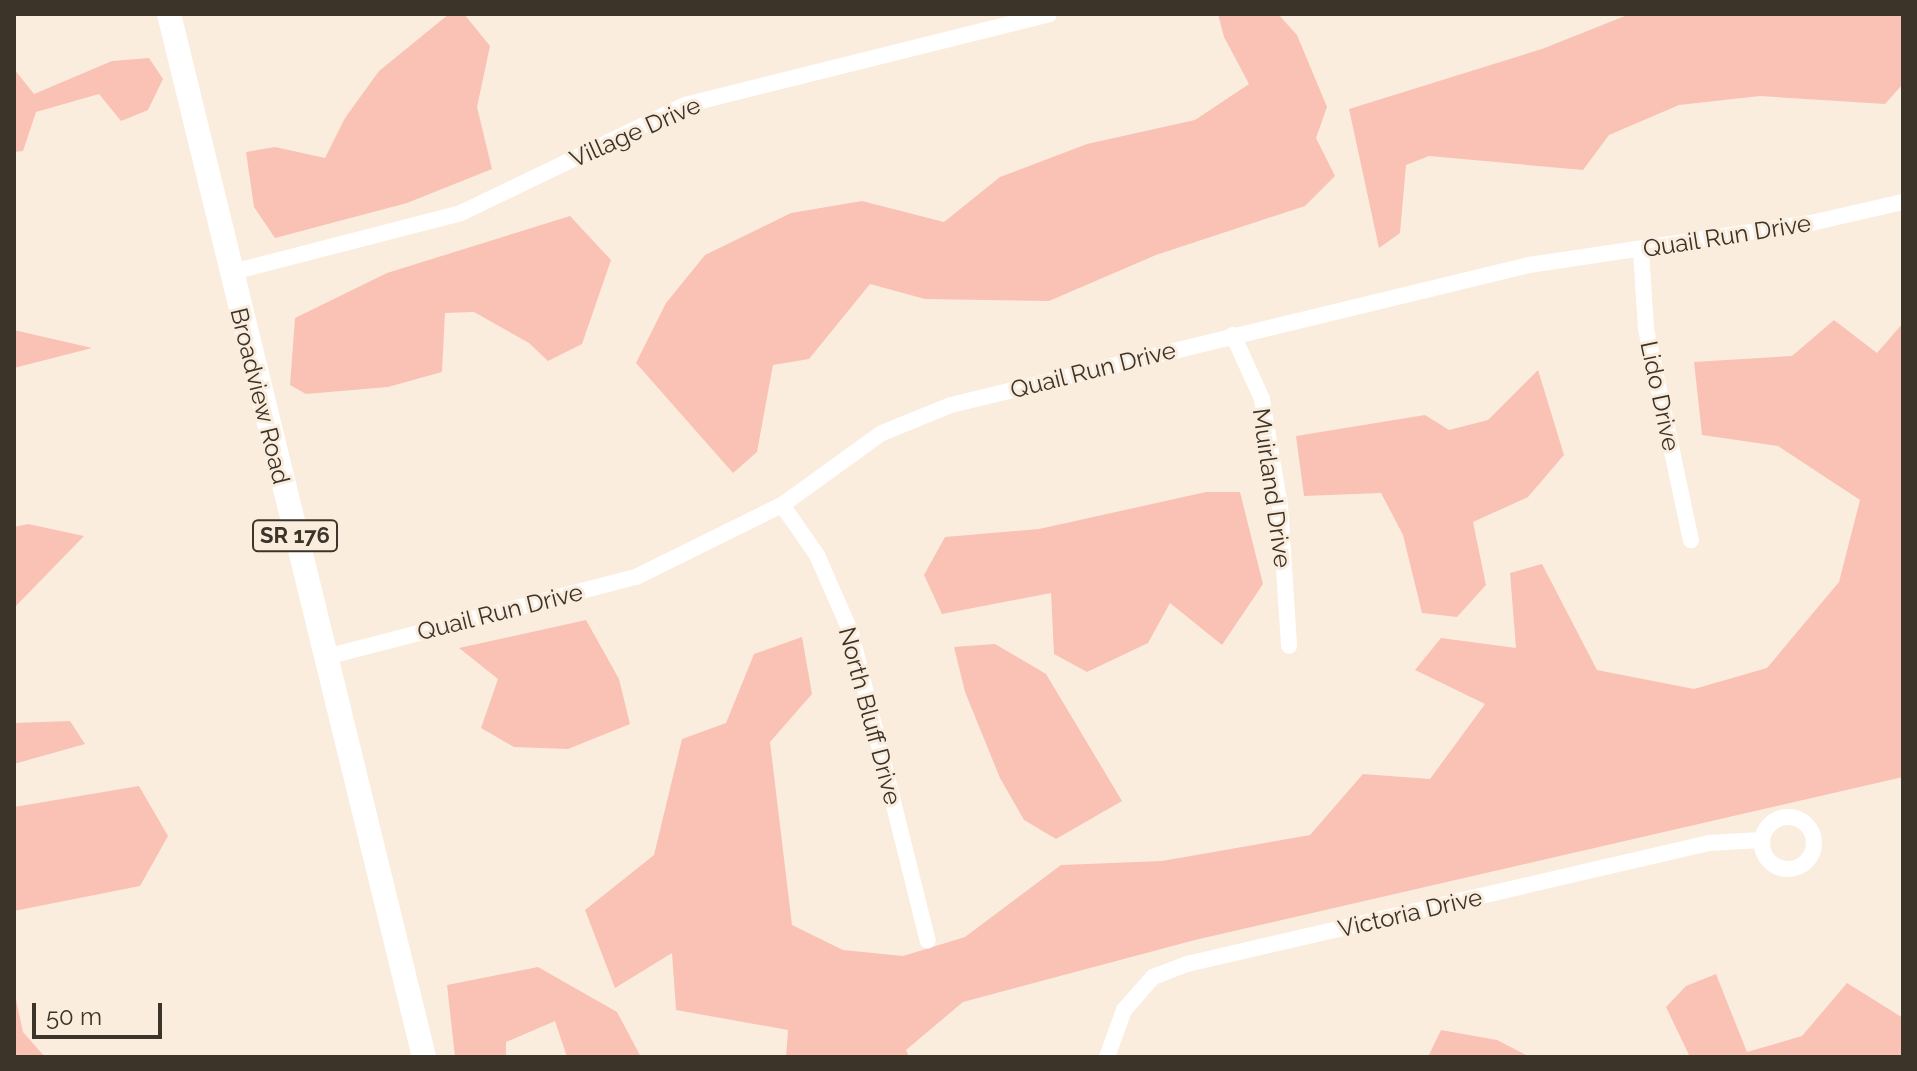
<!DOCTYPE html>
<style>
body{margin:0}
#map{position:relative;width:1917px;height:1071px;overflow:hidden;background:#fbeddd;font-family:Raleway,sans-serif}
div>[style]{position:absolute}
.green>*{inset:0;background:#fac2b4}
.street>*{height:16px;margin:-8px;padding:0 8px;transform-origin:8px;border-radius:8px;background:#fff}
.street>.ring{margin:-8px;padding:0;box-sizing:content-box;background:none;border:16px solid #fff;border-radius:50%}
.primary>*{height:24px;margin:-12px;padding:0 12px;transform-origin:12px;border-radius:12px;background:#fff}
span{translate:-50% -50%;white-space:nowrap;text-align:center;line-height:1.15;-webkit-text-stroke:6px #fbeddd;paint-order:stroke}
.shield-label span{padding:2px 6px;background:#fbeddd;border:2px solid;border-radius:6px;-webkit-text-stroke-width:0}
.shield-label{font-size:22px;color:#3c3329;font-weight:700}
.street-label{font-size:24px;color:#3c3329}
.frame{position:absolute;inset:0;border:16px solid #3c3329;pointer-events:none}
.scale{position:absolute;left:32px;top:1003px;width:130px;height:36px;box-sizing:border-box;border:4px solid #3c3329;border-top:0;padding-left:10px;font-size:24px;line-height:28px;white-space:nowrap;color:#3c3329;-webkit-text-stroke:6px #fbeddd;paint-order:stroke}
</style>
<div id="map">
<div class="green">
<div style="clip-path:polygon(449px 14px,464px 14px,490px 46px,477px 107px,492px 169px,407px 203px,275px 238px,254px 207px,246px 152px,275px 147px,325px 158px,345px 118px,379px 71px)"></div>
<div style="clip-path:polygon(1218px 14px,1278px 14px,1297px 35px,1327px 107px,1316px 138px,1335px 176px,1305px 206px,1156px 255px,1049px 301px,925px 299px,870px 284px,809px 359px,773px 365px,757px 452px,733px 473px,636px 363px,666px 303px,705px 255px,791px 213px,862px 201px,944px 222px,1000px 177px,1087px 144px,1195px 120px,1249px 84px,1224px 37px)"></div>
<div style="clip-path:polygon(1630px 14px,1903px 14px,1903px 84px,1885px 104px,1760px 96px,1679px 105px,1609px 135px,1583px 170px,1429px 156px,1406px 165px,1400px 233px,1379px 248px,1349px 109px,1542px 49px)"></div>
<div style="clip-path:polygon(149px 58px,163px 79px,148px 110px,121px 121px,99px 94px,36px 112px,23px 151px,14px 152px,14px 69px,34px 94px,112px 61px)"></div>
<div style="clip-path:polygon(570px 216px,611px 260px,582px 344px,548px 361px,529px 343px,474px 312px,445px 313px,442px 372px,388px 387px,306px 394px,290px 385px,295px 318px,387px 273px)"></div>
<div style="clip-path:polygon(1834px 320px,1877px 353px,1903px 323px,1903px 777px,1195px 940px,963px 1002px,906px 1050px,909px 1057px,786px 1057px,788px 1030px,676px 1010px,672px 953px,615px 988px,585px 910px,654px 855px,682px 739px,726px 723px,754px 654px,802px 637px,812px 694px,770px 742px,792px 925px,843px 950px,903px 956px,965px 937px,1061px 865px,1162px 861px,1310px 835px,1363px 774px,1430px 779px,1485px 704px,1415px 670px,1441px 638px,1516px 648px,1510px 573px,1542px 564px,1597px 670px,1694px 689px,1767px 668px,1839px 582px,1860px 500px,1778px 446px,1702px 435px,1694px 362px,1792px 356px)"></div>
<div style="clip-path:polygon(14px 330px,92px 348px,14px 368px)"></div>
<div style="clip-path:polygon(1538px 370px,1564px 455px,1528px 497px,1473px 522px,1486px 585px,1457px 617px,1422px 613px,1403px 535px,1381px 493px,1304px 496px,1296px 436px,1425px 415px,1449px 430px,1488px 420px)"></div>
<div style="clip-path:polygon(1206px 492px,1240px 492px,1263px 584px,1222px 645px,1170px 603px,1148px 643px,1087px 672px,1054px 654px,1051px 593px,942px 614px,924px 575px,945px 537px,1039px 529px)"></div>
<div style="clip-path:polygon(28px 524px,84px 536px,14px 608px,14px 527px)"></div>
<div style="clip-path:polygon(586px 620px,619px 679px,630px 724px,568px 749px,514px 747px,481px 728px,498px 679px,459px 648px)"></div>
<div style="clip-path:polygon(995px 644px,1046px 674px,1122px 801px,1056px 839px,1024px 820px,1000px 778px,965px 692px,954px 647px)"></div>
<div style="clip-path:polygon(70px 721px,85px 744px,14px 764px,14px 723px)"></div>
<div style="clip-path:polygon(139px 786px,168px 836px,140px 886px,14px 911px,14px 807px)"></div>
<div style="clip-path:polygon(538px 967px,617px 1012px,641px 1057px,567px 1057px,555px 1021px,506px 1042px,506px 1057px,455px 1057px,447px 985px)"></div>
<div style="clip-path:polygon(1716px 974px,1747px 1052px,1802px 1036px,1847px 983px,1903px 1018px,1903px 1057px,1690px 1057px,1666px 1007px,1686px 986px)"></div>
<div style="clip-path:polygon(14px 990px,23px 1032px,45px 1057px,14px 1057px)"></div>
<div style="clip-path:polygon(1441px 1030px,1497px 1040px,1530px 1057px,1428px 1057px)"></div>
</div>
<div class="street">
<div style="left:1641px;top:251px;width:78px;rotate:86.3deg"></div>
<div style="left:1646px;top:329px;width:216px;rotate:78deg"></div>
<div style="left:229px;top:273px;width:240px;rotate:-14.5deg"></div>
<div style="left:461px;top:213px;width:249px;rotate:-25.7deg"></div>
<div style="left:685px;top:105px;width:375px;rotate:-14deg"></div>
<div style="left:1233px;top:335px;width:70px;rotate:65.6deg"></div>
<div style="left:1262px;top:399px;width:109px;rotate:80.5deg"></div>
<div style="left:1280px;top:506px;width:140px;rotate:86.3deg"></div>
<div style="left:782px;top:505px;width:61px;rotate:55deg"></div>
<div style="left:817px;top:555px;width:85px;rotate:66.4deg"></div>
<div style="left:851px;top:633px;width:317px;rotate:76deg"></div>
<div style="left:326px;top:657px;width:320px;rotate:-14.5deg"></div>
<div style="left:636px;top:577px;width:163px;rotate:-26.3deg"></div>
<div style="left:782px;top:505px;width:123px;rotate:-35.8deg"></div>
<div style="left:882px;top:433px;width:74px;rotate:-22.1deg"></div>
<div style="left:951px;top:405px;width:595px;rotate:-13.62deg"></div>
<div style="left:1529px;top:265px;width:285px;rotate:-8.5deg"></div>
<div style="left:1811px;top:223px;width:94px;rotate:-12.9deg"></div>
<div class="ring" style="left:1762px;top:817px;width:36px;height:36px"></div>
<div style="left:1107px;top:1057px;width:50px;rotate:-70.1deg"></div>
<div style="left:1124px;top:1010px;width:44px;rotate:-48.7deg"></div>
<div style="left:1153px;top:977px;width:36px;rotate:-21deg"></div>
<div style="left:1187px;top:964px;width:536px;rotate:-13.05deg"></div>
<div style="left:1709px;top:843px;width:52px;rotate:-3.3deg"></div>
</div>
<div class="primary">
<div style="left:169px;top:14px;width:1074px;rotate:76.26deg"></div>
</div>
<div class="shield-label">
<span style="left:295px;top:536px">SR 176</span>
</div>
<div class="street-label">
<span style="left:635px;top:132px;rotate:-24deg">Village Drive</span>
<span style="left:1727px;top:236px;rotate:-9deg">Quail Run Drive</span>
<span style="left:1093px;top:370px;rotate:-14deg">Quail Run Drive</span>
<span style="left:260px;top:396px;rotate:76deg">Broadview Road</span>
<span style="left:1660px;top:396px;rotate:78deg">Lido Drive</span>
<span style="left:1272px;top:488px;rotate:82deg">Muirland Drive</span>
<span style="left:500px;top:612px;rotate:-14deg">Quail Run Drive</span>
<span style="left:870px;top:716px;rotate:75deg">North Bluff Drive</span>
<span style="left:1410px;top:913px;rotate:-13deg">Victoria Drive</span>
</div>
<div class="frame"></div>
<div class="scale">50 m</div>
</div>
